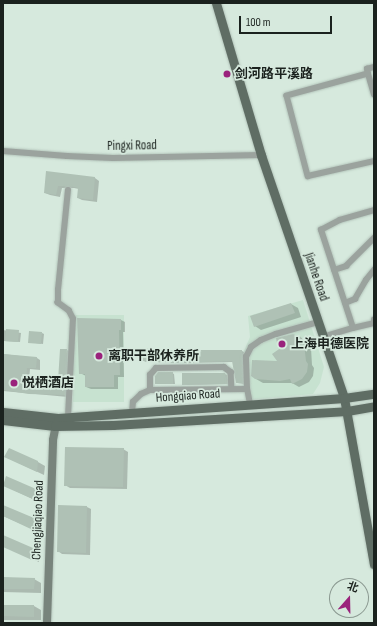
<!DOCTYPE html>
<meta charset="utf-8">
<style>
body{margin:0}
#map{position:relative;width:377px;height:626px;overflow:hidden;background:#d6e9dd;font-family:"Sofia Sans Condensed","Noto Sans SC",sans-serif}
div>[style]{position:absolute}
.built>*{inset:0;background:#c7e2d0}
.shadow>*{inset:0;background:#0003}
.building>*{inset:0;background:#afc1b5}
.roads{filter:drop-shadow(0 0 1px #b4c5bb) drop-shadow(0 0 1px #b4c5bb)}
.street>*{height:5.5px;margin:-2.75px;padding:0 2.75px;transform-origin:2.75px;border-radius:2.75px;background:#9ba39e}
.secondary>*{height:8px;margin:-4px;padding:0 4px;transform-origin:4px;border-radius:4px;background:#78847c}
.primary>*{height:9px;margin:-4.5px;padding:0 4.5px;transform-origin:4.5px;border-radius:4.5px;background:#5f6d64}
.dots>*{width:11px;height:11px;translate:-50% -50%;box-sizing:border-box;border:2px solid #d6e9dd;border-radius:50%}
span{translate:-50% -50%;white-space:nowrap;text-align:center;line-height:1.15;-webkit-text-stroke:3.5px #d6e9dd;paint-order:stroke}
.poi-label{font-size:13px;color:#1b221e;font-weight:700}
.left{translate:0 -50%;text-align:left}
.street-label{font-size:13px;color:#1b221e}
.frame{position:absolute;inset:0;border:4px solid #1b221e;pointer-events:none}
.north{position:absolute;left:329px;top:578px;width:40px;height:40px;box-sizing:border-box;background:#d6e9dd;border:1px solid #8b9991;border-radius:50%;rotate:20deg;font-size:11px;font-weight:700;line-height:16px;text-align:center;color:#1b221e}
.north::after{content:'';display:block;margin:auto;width:14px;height:18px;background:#9a227c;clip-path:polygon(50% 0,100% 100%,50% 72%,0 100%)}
.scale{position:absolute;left:239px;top:16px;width:93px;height:18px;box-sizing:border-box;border:2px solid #1b221e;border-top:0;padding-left:5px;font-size:12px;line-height:14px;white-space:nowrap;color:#1b221e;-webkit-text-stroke:3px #d6e9dd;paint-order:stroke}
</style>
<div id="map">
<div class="built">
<div style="clip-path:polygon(303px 300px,324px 367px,320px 383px,313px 394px,247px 400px,245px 392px,244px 351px,250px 337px,248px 316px)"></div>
<div style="clip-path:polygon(73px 315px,124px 315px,124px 402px,73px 402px)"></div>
</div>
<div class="shadow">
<div style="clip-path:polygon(47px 173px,95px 178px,99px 181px,97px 202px,82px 200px,78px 198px,79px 189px,74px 188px,62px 188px,60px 197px,50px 195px,45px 193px)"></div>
<div style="clip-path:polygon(291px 304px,298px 308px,301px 317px,261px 330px,255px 326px)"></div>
<div style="clip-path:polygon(121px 320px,125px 322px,125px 332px,123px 332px,124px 377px,118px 377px,118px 389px,91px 389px,86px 387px,86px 376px,80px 373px)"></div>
<div style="clip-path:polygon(3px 330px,21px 333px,20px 342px,3px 341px)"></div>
<div style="clip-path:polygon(42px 333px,44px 334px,43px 344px,29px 342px)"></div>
<div style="clip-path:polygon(300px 337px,307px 342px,311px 348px,312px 365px,314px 368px,313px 376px,309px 382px,299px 387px,292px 383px,263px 383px,256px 379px,279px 362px)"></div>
<div style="clip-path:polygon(67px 350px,70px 352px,68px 397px,3px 391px,3px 354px,37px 358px,40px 360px,40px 370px,30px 369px,29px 380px,58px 382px)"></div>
<div style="clip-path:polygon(144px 350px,242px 351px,244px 352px,244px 384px,237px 383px,233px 362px,186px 363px,146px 362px,144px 361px)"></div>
<div style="clip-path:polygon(172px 373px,174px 374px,175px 384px,156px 384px)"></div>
<div style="clip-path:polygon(225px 374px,227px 375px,229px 384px,183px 385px)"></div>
<div style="clip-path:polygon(123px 449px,128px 452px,127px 489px,70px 488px,65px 485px)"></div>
<div style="clip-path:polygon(6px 457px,38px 462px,45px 466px,44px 475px)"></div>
<div style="clip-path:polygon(7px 478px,42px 494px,41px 503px,3px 485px)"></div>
<div style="clip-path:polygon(3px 506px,40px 523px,40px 532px,3px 516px)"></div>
<div style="clip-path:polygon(87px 507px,91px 509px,90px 555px,62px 554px,58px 551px)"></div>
<div style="clip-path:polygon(3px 532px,4px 537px,39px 553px,39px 562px,3px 546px)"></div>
<div style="clip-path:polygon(3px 578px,34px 579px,41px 583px,41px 593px,3px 592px)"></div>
<div style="clip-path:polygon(3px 606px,34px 606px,41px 610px,41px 620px,3px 620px)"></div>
</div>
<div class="building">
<div style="clip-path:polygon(46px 171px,95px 177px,93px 200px,77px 198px,78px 188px,69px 186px,58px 186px,56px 195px,44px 193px)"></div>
<div style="clip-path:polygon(291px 303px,295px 313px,254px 327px,250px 316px)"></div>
<div style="clip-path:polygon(77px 318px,121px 319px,121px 330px,119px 330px,120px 375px,114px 375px,114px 387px,85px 387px,85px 374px,79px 374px)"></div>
<div style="clip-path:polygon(6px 329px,19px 330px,18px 342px,5px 341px)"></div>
<div style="clip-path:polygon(29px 331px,42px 332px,41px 344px,28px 343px)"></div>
<div style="clip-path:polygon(293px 334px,301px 337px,304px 344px,306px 361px,308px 364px,307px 372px,302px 379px,292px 384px,290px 379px,280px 381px,255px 379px,251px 376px,252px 360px,277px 361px,272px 354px,282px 347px,277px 343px,276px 338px)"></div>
<div style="clip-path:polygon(153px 348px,153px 350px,242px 350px,243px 383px,236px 383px,232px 361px,174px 363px,143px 361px,143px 349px)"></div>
<div style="clip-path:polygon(60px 349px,67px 349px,65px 395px,29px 394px,3px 390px,3px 354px,37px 357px,36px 368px,27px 368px,26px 379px,58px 381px)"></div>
<div style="clip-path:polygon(158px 372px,173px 372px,173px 384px,155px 384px,155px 376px)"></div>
<div style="clip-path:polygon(182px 373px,225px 373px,227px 384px,182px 385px)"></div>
<div style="clip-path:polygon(65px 447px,124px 448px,123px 487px,64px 486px)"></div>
<div style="clip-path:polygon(9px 448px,38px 461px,37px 472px,4px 457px)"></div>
<div style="clip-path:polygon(6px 476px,36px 489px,35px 500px,3px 486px)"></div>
<div style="clip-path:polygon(3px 505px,34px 518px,33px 530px,3px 516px)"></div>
<div style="clip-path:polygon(58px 505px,87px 506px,86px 553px,57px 552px)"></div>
<div style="clip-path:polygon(3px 535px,33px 548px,32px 560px,3px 547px)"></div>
<div style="clip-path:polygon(3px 577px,35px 578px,34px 589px,3px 589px)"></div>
<div style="clip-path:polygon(3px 605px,34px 605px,34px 617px,3px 616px)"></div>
</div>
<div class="roads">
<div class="street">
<div style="left:368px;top:74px;width:5px;rotate:-101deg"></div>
<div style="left:367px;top:69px;width:7px;rotate:-16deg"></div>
<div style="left:374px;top:95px;width:22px;rotate:-106deg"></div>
<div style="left:368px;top:74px;width:84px;rotate:164.8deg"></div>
<div style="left:287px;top:96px;width:83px;rotate:75.3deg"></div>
<div style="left:308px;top:176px;width:68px;rotate:-12.8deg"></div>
<div style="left:3px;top:151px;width:64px;rotate:4.5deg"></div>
<div style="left:67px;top:156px;width:46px;rotate:2.5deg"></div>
<div style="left:113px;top:158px;width:148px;rotate:-1.2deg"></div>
<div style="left:334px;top:270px;width:13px;rotate:-18deg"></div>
<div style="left:346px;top:266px;width:40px;rotate:-45deg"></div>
<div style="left:345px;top:303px;width:11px;rotate:-22deg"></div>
<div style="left:355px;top:299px;width:22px;rotate:-60deg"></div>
<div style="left:366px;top:280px;width:13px;rotate:-51deg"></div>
<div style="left:353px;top:328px;width:22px;rotate:-13deg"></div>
<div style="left:374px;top:323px;width:3px;rotate:-90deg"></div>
<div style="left:323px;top:337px;width:31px;rotate:-17deg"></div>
<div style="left:353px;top:328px;width:103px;rotate:-108.1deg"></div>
<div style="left:321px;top:230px;width:21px;rotate:-28deg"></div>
<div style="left:340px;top:220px;width:35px;rotate:-16deg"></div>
<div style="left:150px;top:390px;width:15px;rotate:-90deg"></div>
<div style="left:150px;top:375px;width:9px;rotate:-49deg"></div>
<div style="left:156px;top:368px;width:68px;rotate:-0.8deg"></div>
<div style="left:224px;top:367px;width:9px;rotate:36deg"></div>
<div style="left:231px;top:372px;width:17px;rotate:87deg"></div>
<div style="left:250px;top:404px;width:15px;rotate:-101deg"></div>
<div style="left:247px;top:389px;width:32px;rotate:-92deg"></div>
<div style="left:246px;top:357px;width:11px;rotate:-63deg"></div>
<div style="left:251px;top:347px;width:12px;rotate:-35deg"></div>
<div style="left:261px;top:340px;width:16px;rotate:-22deg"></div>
<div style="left:276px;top:334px;width:44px;rotate:-15.9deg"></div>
<div style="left:132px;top:413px;width:11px;rotate:-85deg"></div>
<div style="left:133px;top:402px;width:11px;rotate:-45deg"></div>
<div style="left:141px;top:394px;width:10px;rotate:-24deg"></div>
<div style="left:150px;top:390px;width:97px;rotate:-0.6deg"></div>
<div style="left:68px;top:417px;width:98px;rotate:-87.1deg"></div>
<div style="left:73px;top:319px;width:9px;rotate:-117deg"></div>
<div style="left:69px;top:311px;width:14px;rotate:-144deg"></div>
<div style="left:58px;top:303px;width:13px;rotate:-90deg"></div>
<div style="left:58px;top:290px;width:100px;rotate:-84.3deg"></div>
</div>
<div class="secondary">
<div style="left:47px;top:623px;width:183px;rotate:-88.1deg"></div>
<div style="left:53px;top:440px;width:20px;rotate:-79deg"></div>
</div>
<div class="primary">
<div style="left:216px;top:3px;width:159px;rotate:73.5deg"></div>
<div style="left:261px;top:155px;width:257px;rotate:71.1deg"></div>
<div style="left:344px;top:398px;width:169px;rotate:79.8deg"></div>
<div style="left:3px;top:412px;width:55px;rotate:6.2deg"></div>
<div style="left:58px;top:418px;width:287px;rotate:-4deg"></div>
<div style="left:344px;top:398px;width:30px;rotate:-8deg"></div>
<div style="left:3px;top:420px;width:52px;rotate:6.6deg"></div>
<div style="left:55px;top:426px;width:58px;rotate:-1deg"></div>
<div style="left:113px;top:425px;width:234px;rotate:-3.4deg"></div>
<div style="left:347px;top:411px;width:27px;rotate:-10deg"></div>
</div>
</div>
<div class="dots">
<div style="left:227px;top:74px;background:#9a227c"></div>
<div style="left:282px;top:344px;background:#9a227c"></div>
<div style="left:99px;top:356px;background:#9a227c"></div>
<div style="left:14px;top:383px;background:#9a227c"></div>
</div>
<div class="poi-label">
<span class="left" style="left:235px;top:74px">剑河路平溪路</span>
<span class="left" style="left:291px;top:344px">上海申德医院</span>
<span class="left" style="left:108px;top:356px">离职干部休养所</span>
<span class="left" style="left:22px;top:383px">悦栖酒店</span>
</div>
<div class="street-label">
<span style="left:132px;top:146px;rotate:-1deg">Pingxi Road</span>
<span style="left:316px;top:277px;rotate:71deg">Jianhe Road</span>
<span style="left:188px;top:396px;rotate:-4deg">Hongqiao Road</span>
<span style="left:38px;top:520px;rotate:-88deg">Chengjiaqiao Road</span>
</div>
<div class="frame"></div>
<div class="north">北</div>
<div class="scale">100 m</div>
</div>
